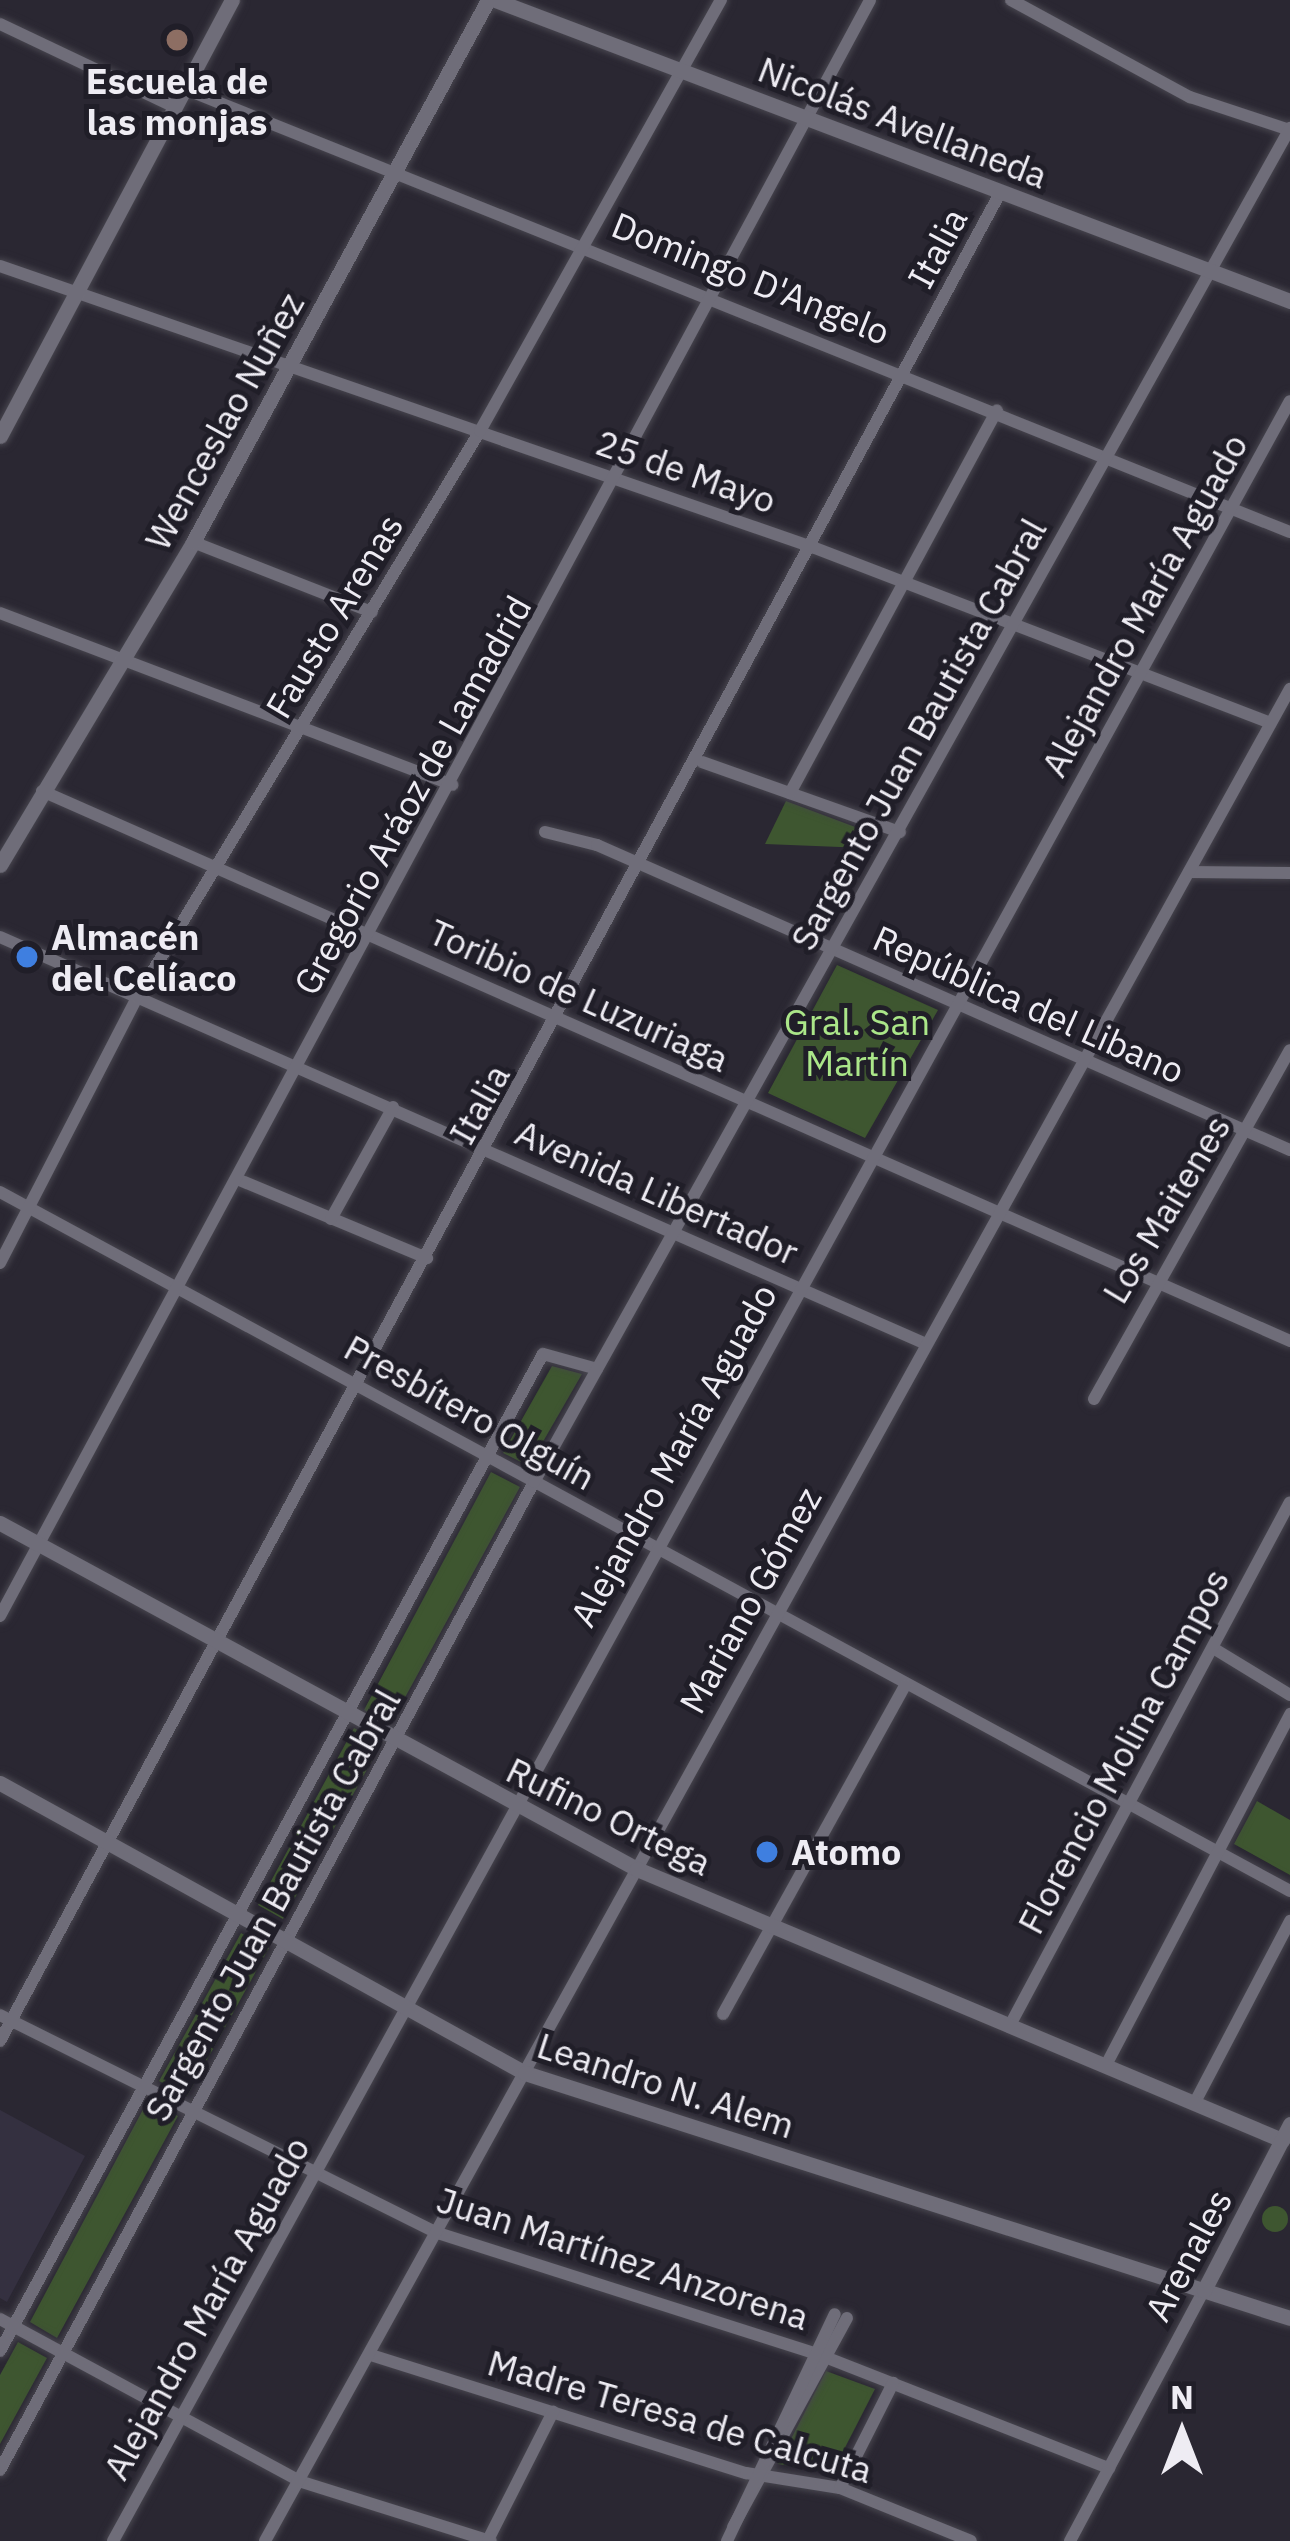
<!DOCTYPE html>
<meta charset="utf-8">
<style>
body{margin:0}
#map{position:relative;width:1290px;height:2541px;overflow:hidden;background:#2a2732;font-family:"IBM Plex Sans",sans-serif}
div>[style]{position:absolute}
.built>*{inset:0;background:#343040}
.green>*{inset:0;background:#3e5630}
.round{border-radius:50%}
.roads{filter:drop-shadow(0 0 3px #47454e) drop-shadow(0 0 3px #47454e)}
.minor>*{height:12px;margin:-6px;padding:0 6px;transform-origin:6px;border-radius:6px;background:#6f6d79}
.tertiary>*{height:15px;margin:-7.5px;padding:0 7.5px;transform-origin:7.5px;border-radius:7.5px;background:#6f6d79}
.dots>*{width:33px;height:33px;translate:-50% -50%;box-sizing:border-box;border:6px solid #201e28;border-radius:50%}
span{translate:-50% -50%;white-space:nowrap;text-align:center;line-height:1.15;-webkit-text-stroke:10px #201e28;paint-order:stroke}
.poi-label{font-size:36px;color:#eeecf3;font-weight:700}
.left{translate:0 -50%;text-align:left}
.street-label{font-size:36px;color:#eeecf3}
.park-label{font-size:36px;color:#abe689}
.north{position:absolute;left:1122px;top:2373px;width:120px;height:120px;-webkit-text-stroke:9px #201e28;paint-order:stroke;rotate:0deg;font-size:33px;font-weight:700;line-height:48px;text-align:center;color:#eeecf3}
.north::after{content:'';display:block;margin:auto;width:42px;height:54px;background:#eeecf3;clip-path:polygon(50% 0,100% 100%,50% 72%,0 100%)}
</style>
<div id="map">
<div class="built">
<div style="clip-path:polygon(0 2110px,85px 2156px,7px 2302px,0 2298px)"></div>
</div>
<div class="green">
<div style="clip-path:polygon(786px 801px,874px 834px,865px 848px,765px 844px)"></div>
<div style="clip-path:polygon(837px 965px,938px 1010px,865px 1138px,768px 1093px)"></div>
<div style="clip-path:polygon(552px 1366px,582px 1374px,529px 1466px,503px 1453px)"></div>
<div style="clip-path:polygon(491px 1472px,520px 1487px,390px 1725px,364px 1710px)"></div>
<div style="clip-path:polygon(354px 1728px,382px 1743px,283px 1919px,258px 1905px)"></div>
<div style="clip-path:polygon(1257px 1801px,1290px 1820px,1290px 1875px,1234px 1844px)"></div>
<div style="clip-path:polygon(241px 1933px,269px 1948px,187px 2096px,159px 2081px)"></div>
<div style="clip-path:polygon(148px 2100px,178px 2116px,57px 2338px,30px 2322px)"></div>
<div class="round" style="left:1262px;top:2206px;width:26px;height:26px"></div>
<div style="clip-path:polygon(18px 2342px,47px 2358px,0 2444px,0 2375px)"></div>
<div style="clip-path:polygon(826px 2371px,875px 2389px,832px 2473px,778px 2464px)"></div>
</div>
<div class="roads">
<div class="minor">
<div style="left:1011px;top:0;width:204px;rotate:28.5deg"></div>
<div style="left:1190px;top:97px;width:105px;rotate:18.3deg"></div>
<div style="left:0;top:24px;width:194px;rotate:25.4deg"></div>
<div style="left:185px;top:89px;width:1190px;rotate:21.85deg"></div>
<div style="left:0;top:266px;width:862px;rotate:19.09deg"></div>
<div style="left:815px;top:548px;width:488px;rotate:21deg"></div>
<div style="left:193px;top:542px;width:192px;rotate:21.4deg"></div>
<div style="left:0;top:613px;width:484px;rotate:20.8deg"></div>
<div style="left:702px;top:762px;width:210px;rotate:19.5deg"></div>
<div style="left:42px;top:791px;width:1364px;rotate:23.78deg"></div>
<div style="left:790px;top:793px;width:435px;rotate:-61.6deg"></div>
<div style="left:545px;top:832px;width:54px;rotate:14deg"></div>
<div style="left:597px;top:845px;width:757px;rotate:23.76deg"></div>
<div style="left:1189px;top:872px;width:101px;rotate:0.6deg"></div>
<div style="left:0;top:937px;width:1011px;rotate:23.73deg"></div>
<div style="left:237px;top:1179px;width:206px;rotate:22.6deg"></div>
<div style="left:0;top:1192px;width:1467px;rotate:28.45deg"></div>
<div style="left:331px;top:1219px;width:128px;rotate:-61deg"></div>
<div style="left:0;top:1263px;width:299px;rotate:-62.7deg"></div>
<div style="left:137px;top:997px;width:662px;rotate:-58.78deg"></div>
<div style="left:480px;top:431px;width:494px;rotate:-60.8deg"></div>
<div style="left:1094px;top:1399px;width:400px;rotate:-60.7deg"></div>
<div style="left:0;top:1616px;width:1835px;rotate:-61.7deg"></div>
<div style="left:1213px;top:1648px;width:90px;rotate:31.4deg"></div>
<div style="left:723px;top:2014px;width:376px;rotate:-61deg"></div>
<div style="left:0;top:2015px;width:489px;rotate:26.5deg"></div>
<div style="left:438px;top:2233px;width:396px;rotate:17.7deg"></div>
<div style="left:815px;top:2353px;width:316px;rotate:21.4deg"></div>
<div style="left:1009px;top:2027px;width:595px;rotate:-61.84deg"></div>
<div style="left:0;top:2041px;width:2103px;rotate:-61.58deg"></div>
<div style="left:1105px;top:2067px;width:399px;rotate:-62.3deg"></div>
<div style="left:1194px;top:2104px;width:207px;rotate:-62.3deg"></div>
<div style="left:0;top:2319px;width:340px;rotate:28.4deg"></div>
<div style="left:299px;top:2481px;width:201px;rotate:17.4deg"></div>
<div style="left:0;top:2351px;width:1135px;rotate:-61.43deg"></div>
<div style="left:543px;top:1354px;width:56px;rotate:15.5deg"></div>
<div style="left:371px;top:2355px;width:393px;rotate:17.5deg"></div>
<div style="left:746px;top:2473px;width:95px;rotate:9.1deg"></div>
<div style="left:840px;top:2488px;width:141px;rotate:22deg"></div>
<div style="left:0;top:2470px;width:1123px;rotate:-61.61deg"></div>
<div style="left:534px;top:1482px;width:1551px;rotate:-60.82deg"></div>
<div style="left:840px;top:2488px;width:118px;rotate:-63.2deg"></div>
<div style="left:733px;top:2527px;width:238px;rotate:-61.4deg"></div>
<div style="left:488px;top:2540px;width:144px;rotate:-63.1deg"></div>
<div style="left:113px;top:2541px;width:2442px;rotate:-61.19deg"></div>
<div style="left:265px;top:2541px;width:2117px;rotate:-61.04deg"></div>
<div style="left:727px;top:2541px;width:251px;rotate:-64.6deg"></div>
<div style="left:1070px;top:2541px;width:285px;rotate:-61.9deg"></div>
</div>
<div class="tertiary">
<div style="left:495px;top:0;width:850px;rotate:20.74deg"></div>
<div style="left:0;top:436px;width:494px;rotate:-62deg"></div>
<div style="left:0;top:865px;width:376px;rotate:-59.1deg"></div>
<div style="left:193px;top:542px;width:617px;rotate:-61.44deg"></div>
<div style="left:0;top:1523px;width:725px;rotate:28.51deg"></div>
<div style="left:637px;top:1869px;width:700px;rotate:22.79deg"></div>
<div style="left:0;top:1783px;width:600px;rotate:28.92deg"></div>
<div style="left:525px;top:2073px;width:803px;rotate:17.76deg"></div>
<div style="left:1204px;top:2290px;width:187px;rotate:-62.6deg"></div>
</div>
</div>
<div class="dots">
<div style="left:177px;top:40px;background:#8d6e63"></div>
<div style="left:27px;top:957px;background:#3f7fe0"></div>
<div style="left:767px;top:1852px;background:#3f7fe0"></div>
</div>
<div class="poi-label">
<span style="left:177px;top:101px">Escuela de<br>las monjas</span>
<span class="left" style="left:51px;top:957px">Almacén<br>del Celíaco</span>
<span class="left" style="left:791px;top:1852px">Atomo</span>
</div>
<div class="street-label">
<span style="left:903px;top:122px;rotate:21deg">Nicolás Avellaneda</span>
<span style="left:937px;top:248px;rotate:-62deg">Italia</span>
<span style="left:751px;top:278px;rotate:22deg">Domingo D'Angelo</span>
<span style="left:224px;top:421px;rotate:-61deg">Wenceslao Nuñez</span>
<span style="left:686px;top:471px;rotate:19deg">25 de Mayo</span>
<span style="left:1144px;top:605px;rotate:-61deg">Alejandro María Aguado</span>
<span style="left:334px;top:616px;rotate:-59deg">Fausto Arenas</span>
<span style="left:918px;top:734px;rotate:-61deg">Sargento Juan Bautista Cabral</span>
<span style="left:412px;top:795px;rotate:-61deg">Gregorio Aráoz de Lamadrid</span>
<span style="left:579px;top:995px;rotate:24deg">Toribio de Luzuriaga</span>
<span style="left:1029px;top:1004px;rotate:24deg">República del Libano</span>
<span style="left:479px;top:1104px;rotate:-61deg">Italia</span>
<span style="left:657px;top:1192px;rotate:24deg">Avenida Libertador</span>
<span style="left:1166px;top:1209px;rotate:-59deg">Los Maitenes</span>
<span style="left:470px;top:1412px;rotate:29deg">Presbítero Olguín</span>
<span style="left:673px;top:1455px;rotate:-61deg">Alejandro María Aguado</span>
<span style="left:750px;top:1600px;rotate:-61deg">Mariano Gómez</span>
<span style="left:1123px;top:1751px;rotate:-62deg">Florencio Molina Campos</span>
<span style="left:609px;top:1816px;rotate:26deg">Rufino Ortega</span>
<span style="left:272px;top:1905px;rotate:-61deg">Sargento Juan Bautista Cabral</span>
<span style="left:666px;top:2085px;rotate:18deg">Leandro N. Alem</span>
<span style="left:1188px;top:2255px;rotate:-62deg">Arenales</span>
<span style="left:623px;top:2258px;rotate:18deg">Juan Martínez Anzorena</span>
<span style="left:206px;top:2308px;rotate:-61deg">Alejandro María Aguado</span>
<span style="left:680px;top:2416px;rotate:16deg">Madre Teresa de Calcuta</span>
</div>
<div class="park-label">
<span style="left:857px;top:1042px">Gral. San<br>Martín</span>
</div>
<div class="north">N</div>
</div>
